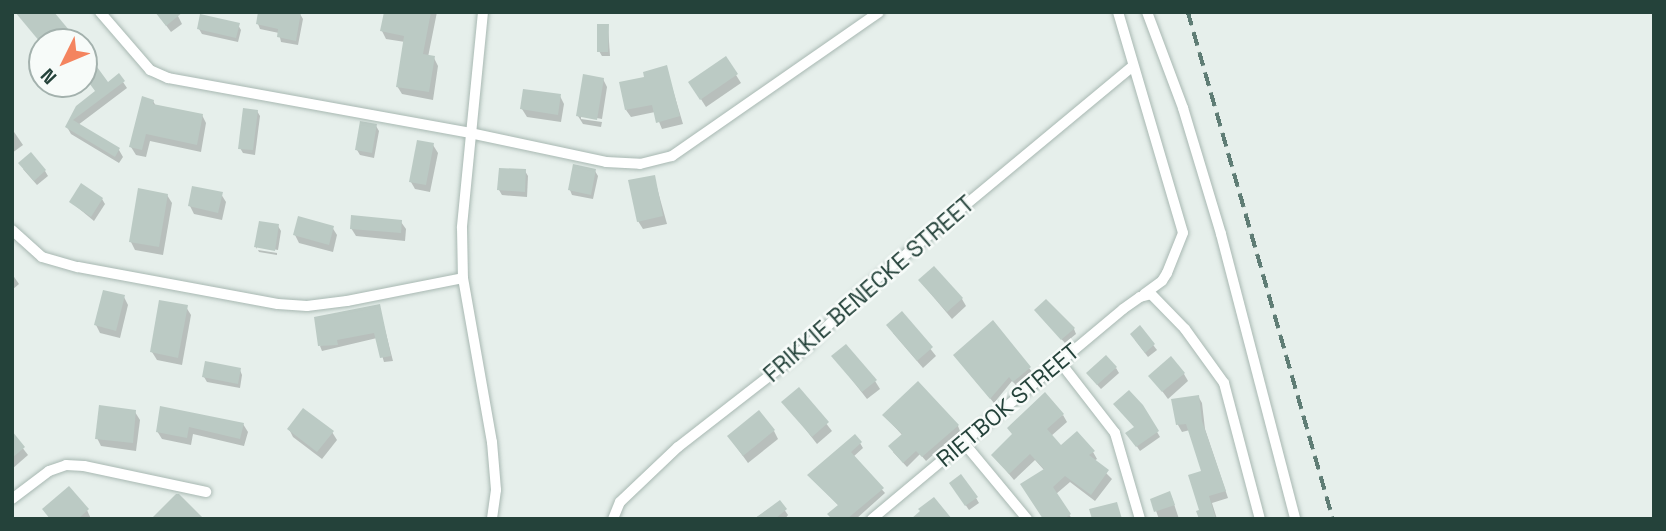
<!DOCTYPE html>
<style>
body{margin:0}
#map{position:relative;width:1666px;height:531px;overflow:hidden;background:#e6efeb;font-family:"Space Grotesk",sans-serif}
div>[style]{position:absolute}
.shadow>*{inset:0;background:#0003}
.building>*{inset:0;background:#bbcac4}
.roads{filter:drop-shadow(0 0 2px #a8b8b2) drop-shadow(0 0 2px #a8b8b2)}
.street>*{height:10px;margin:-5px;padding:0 5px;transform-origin:5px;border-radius:5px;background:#fff}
.rail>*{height:3.5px;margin-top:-1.75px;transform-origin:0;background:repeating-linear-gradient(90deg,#5f7d75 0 14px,transparent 0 21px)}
span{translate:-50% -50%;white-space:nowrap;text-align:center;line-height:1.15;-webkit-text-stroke:5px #f7fbf9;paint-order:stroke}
.street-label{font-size:23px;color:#24423a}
.frame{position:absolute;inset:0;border:14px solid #24423a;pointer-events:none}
.north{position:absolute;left:28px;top:28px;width:70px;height:70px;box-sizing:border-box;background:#f7fbf9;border:2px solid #a3b1ad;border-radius:50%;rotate:227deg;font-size:19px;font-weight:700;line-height:28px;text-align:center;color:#24423a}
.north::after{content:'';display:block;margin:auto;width:24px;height:32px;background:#f4845f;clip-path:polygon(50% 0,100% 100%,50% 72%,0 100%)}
</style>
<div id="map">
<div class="shadow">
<div style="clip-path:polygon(156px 12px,178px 16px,182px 24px,171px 32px)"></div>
<div style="clip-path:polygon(385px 12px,437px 12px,428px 57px,434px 58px,438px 66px,433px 100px,402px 94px,397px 86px,405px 42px,386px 39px,382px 31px)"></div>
<div style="clip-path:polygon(300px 14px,303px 19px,298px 45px,281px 42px,279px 33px,260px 29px,258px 24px)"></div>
<div style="clip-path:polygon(238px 25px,241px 30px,238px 42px,202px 34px,199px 29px)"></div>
<div style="clip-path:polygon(608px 26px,610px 56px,602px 56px,599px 51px)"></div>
<div style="clip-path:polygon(84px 54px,107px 84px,123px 82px,127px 88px,78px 125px,119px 150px,123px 157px,119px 163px,71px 134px,67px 127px,77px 107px,97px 92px,84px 75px)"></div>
<div style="clip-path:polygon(726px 59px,741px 83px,706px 107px,695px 90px)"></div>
<div style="clip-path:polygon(666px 67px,683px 124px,662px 129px,655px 112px,631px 117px,626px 110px,647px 78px)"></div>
<div style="clip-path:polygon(603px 79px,607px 87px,602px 119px,581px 115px,581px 119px,602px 122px,601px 127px,583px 124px,578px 116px)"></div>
<div style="clip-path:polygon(560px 96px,564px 104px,561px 122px,527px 117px,522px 109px)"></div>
<div style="clip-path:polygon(153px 101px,156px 106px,202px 115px,206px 123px,201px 152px,150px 141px,146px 157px,136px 155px,131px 147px)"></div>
<div style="clip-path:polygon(257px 111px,260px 116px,255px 155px,243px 153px,240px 148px)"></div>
<div style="clip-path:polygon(376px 126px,379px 131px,374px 158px,360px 155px,357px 150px)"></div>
<div style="clip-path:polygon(12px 129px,23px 145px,12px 153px)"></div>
<div style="clip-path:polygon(433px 145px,438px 153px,430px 192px,415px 189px,411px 182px)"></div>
<div style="clip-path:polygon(23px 169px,45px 171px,48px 176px,37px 185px)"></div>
<div style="clip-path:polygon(525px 171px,528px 176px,527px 197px,502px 195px,499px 190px)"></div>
<div style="clip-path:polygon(595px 171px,598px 176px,593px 199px,572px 195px,570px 190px)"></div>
<div style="clip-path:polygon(654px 177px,667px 224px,643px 229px,638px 221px)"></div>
<div style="clip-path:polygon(221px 194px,226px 202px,222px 220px,194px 214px,190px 206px)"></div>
<div style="clip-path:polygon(167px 195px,172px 203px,163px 255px,135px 250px,131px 242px)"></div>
<div style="clip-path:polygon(102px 199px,105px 204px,94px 221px,71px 202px)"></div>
<div style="clip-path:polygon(401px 222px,406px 229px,405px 241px,356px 236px,351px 228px)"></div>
<div style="clip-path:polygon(260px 223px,278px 226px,281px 231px,278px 250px,257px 246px,257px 249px,256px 247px)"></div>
<div style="clip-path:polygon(332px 227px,337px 235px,333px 252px,299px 243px,295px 235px)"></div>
<div style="clip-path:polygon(258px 250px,277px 253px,277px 255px,259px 252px)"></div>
<div style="clip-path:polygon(12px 274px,19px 284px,12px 290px)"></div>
<div style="clip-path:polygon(920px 281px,962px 299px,966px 306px,952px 319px)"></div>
<div style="clip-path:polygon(124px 297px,128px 305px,120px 338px,100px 333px,96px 325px)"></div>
<div style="clip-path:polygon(379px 306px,393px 361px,384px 362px,377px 338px,322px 351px,320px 346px)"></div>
<div style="clip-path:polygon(186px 307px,191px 315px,182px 365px,157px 360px,152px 352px)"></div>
<div style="clip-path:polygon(902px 313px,936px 356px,923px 368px,893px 333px)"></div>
<div style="clip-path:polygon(1039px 315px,1074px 329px,1076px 334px,1065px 343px)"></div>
<div style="clip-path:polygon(993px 323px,1033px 373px,1017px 386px,1012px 381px,994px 403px,958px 360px)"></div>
<div style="clip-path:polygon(1140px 328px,1157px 350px,1148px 357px,1135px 340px)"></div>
<div style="clip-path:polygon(834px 357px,875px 381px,880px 389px,867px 399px)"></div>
<div style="clip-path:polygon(1116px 368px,1119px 373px,1101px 389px,1091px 378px)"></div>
<div style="clip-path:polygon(240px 370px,242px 375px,240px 388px,207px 382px,204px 377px)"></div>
<div style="clip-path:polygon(1184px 374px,1188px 381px,1168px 399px,1151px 376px)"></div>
<div style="clip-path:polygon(799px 389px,832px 431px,817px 444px,784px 402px)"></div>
<div style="clip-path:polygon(1198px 396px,1202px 403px,1205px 429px,1228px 498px,1212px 503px,1217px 519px,1201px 519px,1203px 472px,1190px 430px,1182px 432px,1178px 425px,1173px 401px)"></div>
<div style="clip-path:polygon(1142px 406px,1160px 437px,1140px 451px,1131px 438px)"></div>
<div style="clip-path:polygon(162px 409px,243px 424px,248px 432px,244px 446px,193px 434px,191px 445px,162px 439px,157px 431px)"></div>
<div style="clip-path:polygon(135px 412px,140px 420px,136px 451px,101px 446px,97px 438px)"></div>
<div style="clip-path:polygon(884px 415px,958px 426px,960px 431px,926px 461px,920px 454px,907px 467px,893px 452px,903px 436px)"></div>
<div style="clip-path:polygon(1063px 415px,1067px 422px,1051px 436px,1061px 447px,1093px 452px,1097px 459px,1094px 461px,1112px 479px,1095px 501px,1070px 482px,1056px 494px,1072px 519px,1044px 519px,1045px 471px,1035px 460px,1014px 480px,993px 455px)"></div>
<div style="clip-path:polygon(289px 429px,332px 432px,337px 440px,322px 459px,293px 437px)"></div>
<div style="clip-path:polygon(774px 431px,778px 439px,748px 463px,729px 437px)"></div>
<div style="clip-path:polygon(12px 434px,28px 455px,12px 469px)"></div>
<div style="clip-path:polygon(860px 443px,863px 448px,853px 457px,885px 493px,856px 519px,832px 519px,839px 506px,809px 475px)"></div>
<div style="clip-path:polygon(954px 488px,976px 498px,979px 503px,969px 510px)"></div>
<div style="clip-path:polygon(1172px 498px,1179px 519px,1159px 519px,1152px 500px)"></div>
<div style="clip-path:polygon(779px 502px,788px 515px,785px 519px,754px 519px)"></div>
<div style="clip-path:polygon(87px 510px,91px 519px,50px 519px)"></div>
</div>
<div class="building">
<div style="clip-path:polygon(15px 12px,54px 12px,79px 42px,40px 42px)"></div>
<div style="clip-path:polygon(155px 12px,183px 12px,166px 26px)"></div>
<div style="clip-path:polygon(258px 12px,301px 12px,296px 41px,277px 37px,278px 29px,256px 24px)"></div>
<div style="clip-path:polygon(384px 12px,431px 12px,423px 54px,435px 56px,429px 92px,396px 87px,404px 36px,380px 31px)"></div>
<div style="clip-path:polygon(200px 14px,240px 23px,236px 38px,197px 29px)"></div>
<div style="clip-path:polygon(597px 24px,609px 24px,608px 52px,597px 52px)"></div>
<div style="clip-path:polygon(84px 49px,108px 82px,119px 73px,125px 81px,73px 120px,120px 148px,115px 157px,65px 127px,76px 106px,95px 91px,84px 76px)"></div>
<div style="clip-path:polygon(726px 56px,738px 74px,700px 100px,688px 82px)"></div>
<div style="clip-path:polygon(667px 65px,680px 116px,656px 123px,652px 105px,625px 110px,619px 82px,644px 77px,643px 72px)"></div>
<div style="clip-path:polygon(583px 74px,604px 78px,597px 120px,576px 116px)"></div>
<div style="clip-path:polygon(523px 89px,561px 94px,558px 115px,520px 109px)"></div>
<div style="clip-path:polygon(142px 96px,154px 100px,153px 104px,203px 114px,197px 145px,146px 134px,142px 150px,129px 147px)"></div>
<div style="clip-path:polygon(243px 108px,258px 110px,253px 150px,238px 149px)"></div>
<div style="clip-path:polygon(360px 121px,377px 124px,372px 153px,355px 150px)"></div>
<div style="clip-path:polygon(417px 140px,434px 143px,426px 185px,409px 182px)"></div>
<div style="clip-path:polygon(31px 152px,46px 170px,34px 181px,18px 163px)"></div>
<div style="clip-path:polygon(573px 164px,596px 169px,591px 195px,568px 190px)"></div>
<div style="clip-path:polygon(499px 168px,526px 169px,525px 192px,497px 190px)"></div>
<div style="clip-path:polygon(655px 175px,663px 216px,637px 222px,628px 180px)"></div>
<div style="clip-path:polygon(81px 183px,103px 198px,91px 217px,69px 202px)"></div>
<div style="clip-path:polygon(192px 186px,223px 192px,218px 213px,188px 206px)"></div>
<div style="clip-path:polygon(138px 188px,168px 194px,159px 247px,129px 242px)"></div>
<div style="clip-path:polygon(351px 215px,402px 220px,401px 233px,350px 229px)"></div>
<div style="clip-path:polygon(298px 216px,334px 226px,329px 245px,293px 235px)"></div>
<div style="clip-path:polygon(259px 221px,279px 224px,275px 251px,254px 247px)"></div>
<div style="clip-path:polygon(934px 266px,963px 298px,947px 312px,918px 280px)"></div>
<div style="clip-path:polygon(103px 290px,125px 295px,116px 331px,94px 325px)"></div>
<div style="clip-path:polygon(1046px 299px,1075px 328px,1061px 340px,1034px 310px)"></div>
<div style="clip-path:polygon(159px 300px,188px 305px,178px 358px,150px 352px)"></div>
<div style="clip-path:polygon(380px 304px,391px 356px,380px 358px,374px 333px,337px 340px,338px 345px,318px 346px,314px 317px)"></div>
<div style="clip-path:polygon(902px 311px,933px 347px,917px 361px,886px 325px)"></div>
<div style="clip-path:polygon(993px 320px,1031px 367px,1013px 382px,1009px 377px,990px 399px,953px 355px)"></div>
<div style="clip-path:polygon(1140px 325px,1155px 344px,1145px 353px,1130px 334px)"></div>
<div style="clip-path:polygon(846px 344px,877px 380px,862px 392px,831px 356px)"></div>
<div style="clip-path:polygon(1106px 355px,1117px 367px,1097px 385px,1086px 373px)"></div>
<div style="clip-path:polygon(1171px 356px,1185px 373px,1162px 392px,1148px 376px)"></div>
<div style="clip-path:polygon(205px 361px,241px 368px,238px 384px,202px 377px)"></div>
<div style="clip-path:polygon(918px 381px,959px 425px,922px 457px,916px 451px,903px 463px,888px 446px,902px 434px,882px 415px)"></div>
<div style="clip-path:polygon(799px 387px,829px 422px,812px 437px,781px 402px)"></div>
<div style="clip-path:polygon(1129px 390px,1143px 405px,1159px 431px,1136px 447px,1125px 433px,1134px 427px,1113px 404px)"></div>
<div style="clip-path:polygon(1045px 392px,1064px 414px,1047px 429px,1061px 445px,1077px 431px,1095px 451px,1089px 455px,1109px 470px,1091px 495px,1065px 476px,1053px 487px,1071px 514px,1064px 519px,1043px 519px,1020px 484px,1044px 469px,1030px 454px,1009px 474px,991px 455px,1012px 434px,1007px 428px)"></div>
<div style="clip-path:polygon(1199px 395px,1202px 421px,1226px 491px,1209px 496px,1216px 519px,1199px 519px,1196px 511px,1199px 510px,1188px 475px,1201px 471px,1186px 424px,1176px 425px,1171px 399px)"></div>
<div style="clip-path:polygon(99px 405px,136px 410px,133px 443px,95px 439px)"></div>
<div style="clip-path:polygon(160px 406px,244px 423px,240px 439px,189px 427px,187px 438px,156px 432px)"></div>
<div style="clip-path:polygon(303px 408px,334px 431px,317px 452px,287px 429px)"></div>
<div style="clip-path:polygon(759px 410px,775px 430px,743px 456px,727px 436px)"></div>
<div style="clip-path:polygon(12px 431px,25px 447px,12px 458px)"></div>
<div style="clip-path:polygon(855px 434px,862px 442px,851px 452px,884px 488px,847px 519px,832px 519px,827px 514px,838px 505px,807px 475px)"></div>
<div style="clip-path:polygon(961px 474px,978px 497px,965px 506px,949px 483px)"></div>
<div style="clip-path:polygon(69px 486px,89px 509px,78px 519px,50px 519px,42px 509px)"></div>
<div style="clip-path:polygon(1170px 491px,1175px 505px,1154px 512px,1150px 499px)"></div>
<div style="clip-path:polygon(176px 494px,179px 494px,204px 519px,151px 519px)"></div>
<div style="clip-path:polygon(934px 497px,952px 519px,911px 519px,920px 511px,918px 509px)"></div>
<div style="clip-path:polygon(780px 500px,787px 509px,775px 519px,754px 519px)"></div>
<div style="clip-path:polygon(1117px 502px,1122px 519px,1092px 519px,1089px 509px)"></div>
</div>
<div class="roads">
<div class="street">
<div style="left:100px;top:12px;width:77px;rotate:49.2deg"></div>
<div style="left:150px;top:70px;width:20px;rotate:24deg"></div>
<div style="left:168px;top:78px;width:307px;rotate:10.3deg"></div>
<div style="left:470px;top:133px;width:139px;rotate:12deg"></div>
<div style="left:606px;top:162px;width:34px;rotate:3deg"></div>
<div style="left:640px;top:164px;width:33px;rotate:-14deg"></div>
<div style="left:672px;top:156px;width:252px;rotate:-34.8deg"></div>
<div style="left:483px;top:12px;width:217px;rotate:95.6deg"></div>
<div style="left:462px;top:228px;width:50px;rotate:88.9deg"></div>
<div style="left:463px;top:278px;width:167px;rotate:80deg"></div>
<div style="left:492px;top:442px;width:48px;rotate:85.2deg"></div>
<div style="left:496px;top:490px;width:29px;rotate:98deg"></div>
<div style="left:1118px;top:12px;width:230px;rotate:73.6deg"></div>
<div style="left:1183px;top:233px;width:43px;rotate:111.8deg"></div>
<div style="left:1167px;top:273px;width:9px;rotate:122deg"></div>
<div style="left:1162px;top:281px;width:22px;rotate:144deg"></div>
<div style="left:1147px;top:12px;width:103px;rotate:69.4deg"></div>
<div style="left:1183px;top:108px;width:132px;rotate:73.2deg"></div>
<div style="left:1221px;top:234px;width:294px;rotate:75.4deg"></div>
<div style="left:12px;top:230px;width:40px;rotate:42deg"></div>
<div style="left:42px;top:257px;width:37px;rotate:16deg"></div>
<div style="left:78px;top:267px;width:203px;rotate:10.5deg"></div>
<div style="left:278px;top:304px;width:29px;rotate:4deg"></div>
<div style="left:307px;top:306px;width:40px;rotate:-7.1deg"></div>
<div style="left:347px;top:301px;width:118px;rotate:-11.2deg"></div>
<div style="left:1060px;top:362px;width:90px;rotate:52.2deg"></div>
<div style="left:1115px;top:433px;width:90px;rotate:73.8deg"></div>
<div style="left:964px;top:443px;width:99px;rotate:50.3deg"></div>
<div style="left:12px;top:499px;width:46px;rotate:-37.1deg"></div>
<div style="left:49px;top:471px;width:18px;rotate:-19deg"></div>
<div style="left:66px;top:465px;width:18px;rotate:3deg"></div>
<div style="left:84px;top:466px;width:125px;rotate:12deg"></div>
<div style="left:613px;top:519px;width:18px;rotate:-68deg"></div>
<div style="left:620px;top:502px;width:80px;rotate:-43.5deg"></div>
<div style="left:678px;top:447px;width:166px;rotate:-37.9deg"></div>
<div style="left:809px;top:345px;width:77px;rotate:-45.5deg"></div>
<div style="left:863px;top:290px;width:351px;rotate:-39.7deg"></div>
<div style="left:872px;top:519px;width:327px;rotate:-39.9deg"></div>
<div style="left:1123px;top:309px;width:21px;rotate:-35deg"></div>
<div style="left:1140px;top:297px;width:11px;rotate:-15deg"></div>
<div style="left:1151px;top:294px;width:49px;rotate:45.8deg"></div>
<div style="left:1185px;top:329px;width:67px;rotate:54.2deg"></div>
<div style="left:1224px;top:383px;width:141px;rotate:75.2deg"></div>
</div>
</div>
<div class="rail">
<div style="left:1188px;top:12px;width:527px;rotate:74.04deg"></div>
</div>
<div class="street-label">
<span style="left:869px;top:289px;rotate:-41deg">FRIKKIE BENECKE STREET</span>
<span style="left:1008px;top:405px;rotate:-40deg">RIETBOK STREET</span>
</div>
<div class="frame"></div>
<div class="north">N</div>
</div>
